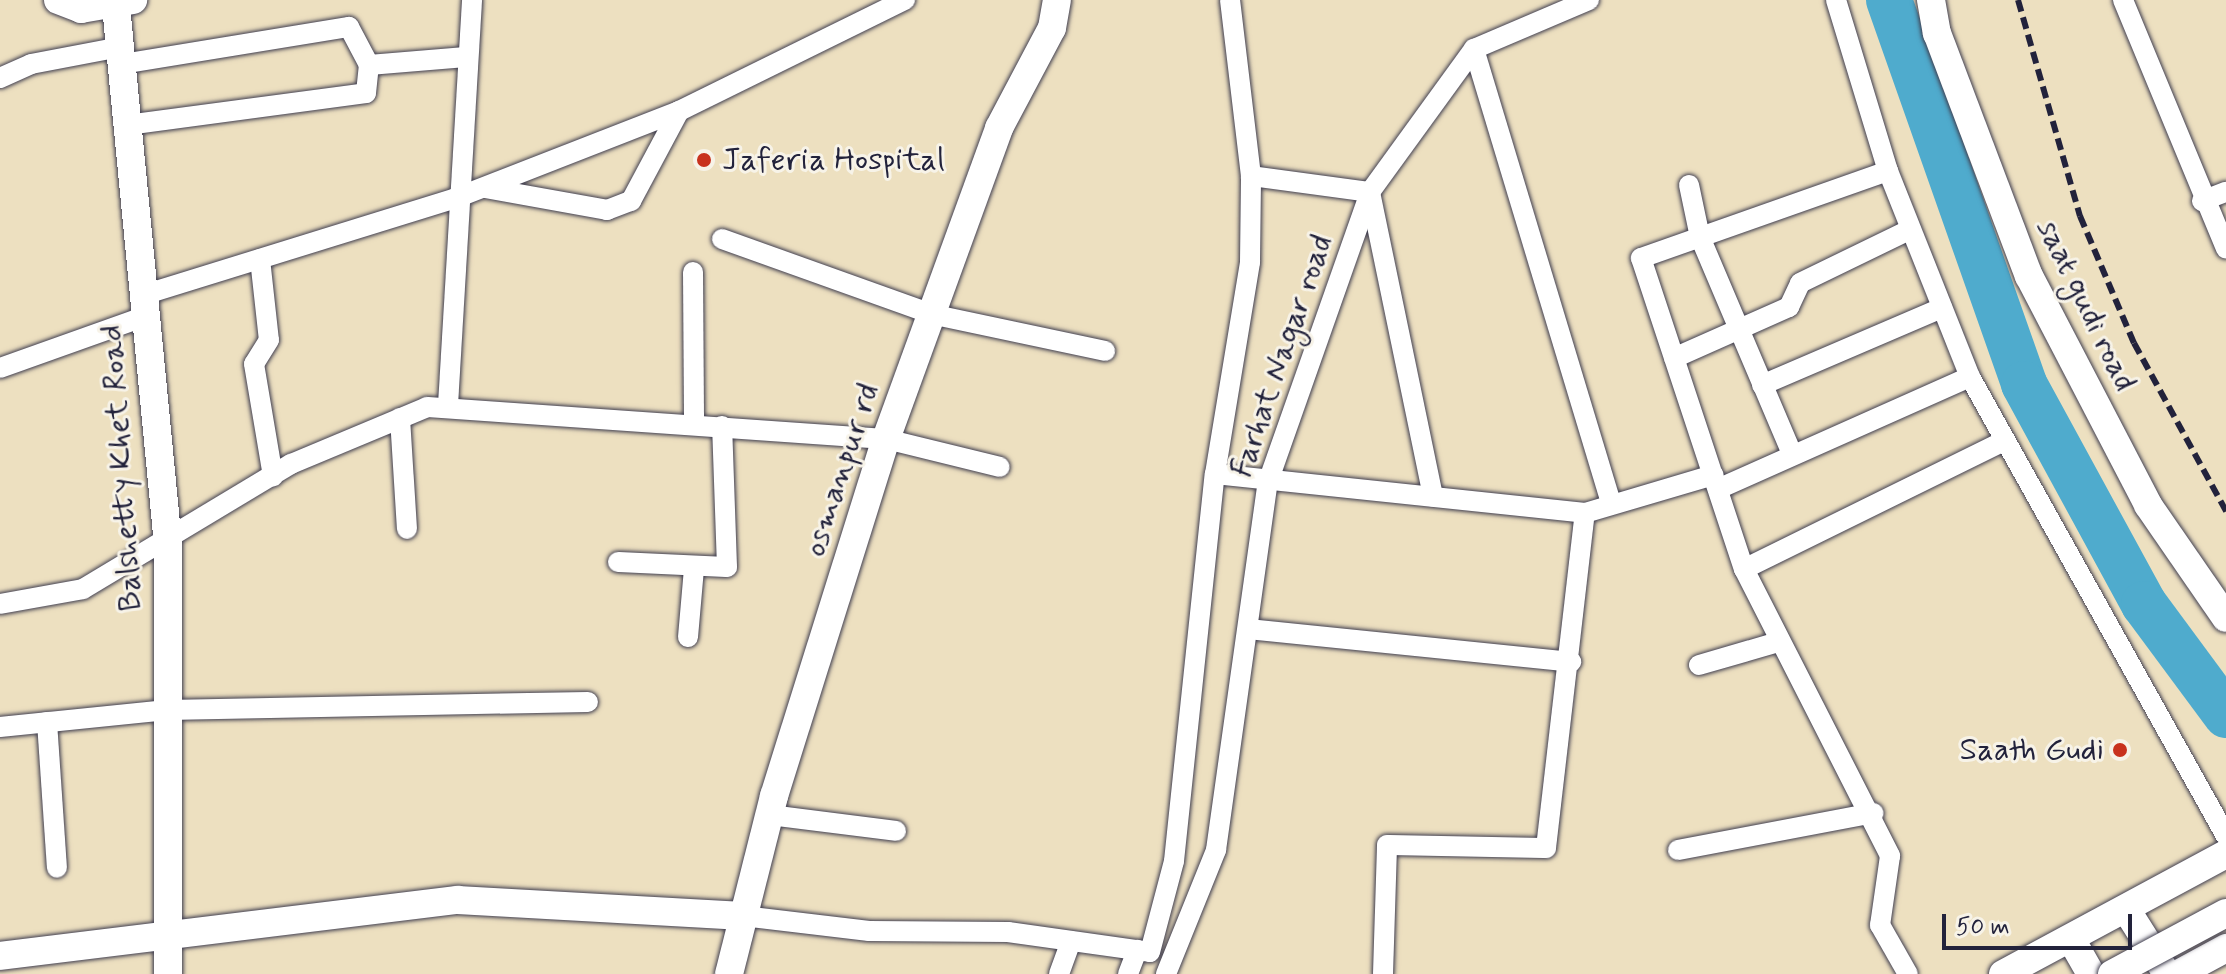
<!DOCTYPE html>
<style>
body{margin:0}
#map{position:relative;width:2226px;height:974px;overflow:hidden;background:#ede0c0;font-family:Mynerve,sans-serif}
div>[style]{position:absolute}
.river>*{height:46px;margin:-23px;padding:0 23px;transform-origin:23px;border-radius:23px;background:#4fabcd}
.roads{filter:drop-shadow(0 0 2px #403e4f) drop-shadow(0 0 2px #403e4f)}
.street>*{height:20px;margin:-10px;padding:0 10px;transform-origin:10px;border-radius:10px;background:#fff}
.secondary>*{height:28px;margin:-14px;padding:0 14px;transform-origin:14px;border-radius:14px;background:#fff}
.rail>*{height:6px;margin-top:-3px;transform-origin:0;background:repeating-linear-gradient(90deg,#22223b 0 12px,transparent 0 18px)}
.bridges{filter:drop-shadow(0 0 2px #403e4f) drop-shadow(0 0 2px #403e4f)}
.secondary-bridge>*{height:28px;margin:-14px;padding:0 14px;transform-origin:14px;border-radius:14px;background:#fff}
.dots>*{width:22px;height:22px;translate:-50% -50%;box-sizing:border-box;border:4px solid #f7f3e8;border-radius:50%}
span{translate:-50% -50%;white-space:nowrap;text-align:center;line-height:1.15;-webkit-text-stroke:6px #f7f3e8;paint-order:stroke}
.poi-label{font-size:32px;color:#22223b}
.left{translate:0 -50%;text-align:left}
.right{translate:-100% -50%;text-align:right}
.street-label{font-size:32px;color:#22223b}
.scale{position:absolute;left:1942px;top:914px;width:190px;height:36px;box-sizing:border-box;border:4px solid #22223b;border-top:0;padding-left:10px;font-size:24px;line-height:28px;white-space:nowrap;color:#22223b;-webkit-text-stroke:6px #f7f3e8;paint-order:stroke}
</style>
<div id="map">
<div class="river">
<div style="left:1889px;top:0;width:407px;rotate:70.6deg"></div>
<div style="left:2024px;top:384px;width:251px;rotate:61.4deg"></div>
<div style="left:2144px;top:604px;width:138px;rotate:53.5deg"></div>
</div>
<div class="roads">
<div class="street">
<div style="left:1836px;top:0;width:179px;rotate:73.1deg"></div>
<div style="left:1888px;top:171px;width:222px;rotate:68.3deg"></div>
<div style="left:1970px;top:377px;width:526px;rotate:60.85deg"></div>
<div style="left:2123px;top:0;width:269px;rotate:67.5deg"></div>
<div style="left:1474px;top:49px;width:475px;rotate:73.2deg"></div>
<div style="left:122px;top:64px;width:230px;rotate:-9.3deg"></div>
<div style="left:349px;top:27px;width:43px;rotate:62.2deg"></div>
<div style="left:369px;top:65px;width:97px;rotate:-4.7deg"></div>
<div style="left:0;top:78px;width:34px;rotate:-24deg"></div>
<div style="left:31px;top:64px;width:91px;rotate:-10.8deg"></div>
<div style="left:127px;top:125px;width:241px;rotate:-7.6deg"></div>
<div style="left:366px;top:93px;width:28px;rotate:-84deg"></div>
<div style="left:1888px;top:171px;width:262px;rotate:160.6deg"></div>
<div style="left:1641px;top:258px;width:328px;rotate:71.7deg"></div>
<div style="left:1744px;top:569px;width:322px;rotate:63deg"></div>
<div style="left:1890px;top:856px;width:70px;rotate:98.2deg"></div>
<div style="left:1880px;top:925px;width:56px;rotate:60.3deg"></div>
<div style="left:1251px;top:176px;width:120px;rotate:7.7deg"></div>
<div style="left:1370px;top:192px;width:311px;rotate:78.3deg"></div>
<div style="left:1689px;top:185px;width:53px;rotate:78.1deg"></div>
<div style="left:1700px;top:237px;width:236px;rotate:67deg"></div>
<div style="left:485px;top:188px;width:124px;rotate:10.2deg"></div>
<div style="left:607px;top:210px;width:26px;rotate:-21deg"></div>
<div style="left:631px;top:201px;width:102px;rotate:-61.9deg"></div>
<div style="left:2202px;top:201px;width:26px;rotate:-21deg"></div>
<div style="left:722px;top:239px;width:222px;rotate:19.7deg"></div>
<div style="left:931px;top:314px;width:178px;rotate:12deg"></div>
<div style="left:260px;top:259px;width:81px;rotate:83.7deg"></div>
<div style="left:269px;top:340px;width:28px;rotate:122deg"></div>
<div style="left:254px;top:364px;width:114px;rotate:80.4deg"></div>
<div style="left:693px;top:272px;width:152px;rotate:89.6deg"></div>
<div style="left:143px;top:295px;width:328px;rotate:-17.2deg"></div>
<div style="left:456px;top:198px;width:239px;rotate:-21.3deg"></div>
<div style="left:679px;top:111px;width:252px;rotate:-26.2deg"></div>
<div style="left:1674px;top:358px;width:126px;rotate:-23.9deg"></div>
<div style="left:1789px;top:307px;width:26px;rotate:-65deg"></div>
<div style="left:1800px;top:283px;width:123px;rotate:-25.9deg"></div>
<div style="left:0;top:368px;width:155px;rotate:-19.6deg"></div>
<div style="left:1762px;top:385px;width:196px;rotate:-23.2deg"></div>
<div style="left:448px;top:405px;width:406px;rotate:-86.6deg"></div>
<div style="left:400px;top:418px;width:111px;rotate:86.4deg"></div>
<div style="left:1215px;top:474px;width:372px;rotate:6deg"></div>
<div style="left:1585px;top:513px;width:134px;rotate:-16.5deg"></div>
<div style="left:1718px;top:489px;width:276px;rotate:-24deg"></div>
<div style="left:618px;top:562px;width:109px;rotate:2.6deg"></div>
<div style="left:727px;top:567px;width:141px;rotate:-92deg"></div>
<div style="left:1744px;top:569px;width:288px;rotate:-26.2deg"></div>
<div style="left:0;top:604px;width:84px;rotate:-10.2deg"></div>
<div style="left:83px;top:589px;width:243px;rotate:-31deg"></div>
<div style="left:291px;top:464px;width:147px;rotate:-22.7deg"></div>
<div style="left:427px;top:407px;width:460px;rotate:4deg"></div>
<div style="left:886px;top:439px;width:117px;rotate:13.8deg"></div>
<div style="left:1248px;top:629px;width:325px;rotate:5.8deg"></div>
<div style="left:688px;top:637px;width:69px;rotate:-85deg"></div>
<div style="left:1699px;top:665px;width:82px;rotate:-16.2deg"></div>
<div style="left:47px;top:722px;width:146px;rotate:86.1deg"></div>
<div style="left:0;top:727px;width:168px;rotate:-5.8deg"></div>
<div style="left:167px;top:710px;width:421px;rotate:-1.1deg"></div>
<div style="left:770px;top:815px;width:127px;rotate:7.2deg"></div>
<div style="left:1678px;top:850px;width:199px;rotate:-10.7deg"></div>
<div style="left:743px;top:916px;width:127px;rotate:6.8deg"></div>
<div style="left:869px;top:931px;width:139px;rotate:0.4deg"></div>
<div style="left:1008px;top:932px;width:143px;rotate:8deg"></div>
<div style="left:1150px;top:952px;width:94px;rotate:-75.2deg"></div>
<div style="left:1174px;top:861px;width:389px;rotate:-84deg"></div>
<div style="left:1215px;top:474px;width:215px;rotate:-80.6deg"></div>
<div style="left:1250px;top:262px;width:86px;rotate:-89.3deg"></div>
<div style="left:1251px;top:176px;width:177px;rotate:-96.8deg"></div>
<div style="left:1059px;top:974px;width:35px;rotate:-70deg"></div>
<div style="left:1128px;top:974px;width:26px;rotate:-69deg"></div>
<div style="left:1166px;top:974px;width:134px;rotate:-68deg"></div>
<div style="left:1216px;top:850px;width:372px;rotate:-82deg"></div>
<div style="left:1268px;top:482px;width:307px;rotate:-70.6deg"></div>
<div style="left:1370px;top:192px;width:177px;rotate:-54deg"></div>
<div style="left:1474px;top:49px;width:125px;rotate:-23.1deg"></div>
<div style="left:1383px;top:974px;width:129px;rotate:-88.2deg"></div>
<div style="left:1387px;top:845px;width:159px;rotate:1.1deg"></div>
<div style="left:1546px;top:848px;width:337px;rotate:-83.4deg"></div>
</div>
<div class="secondary">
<div style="left:58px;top:0;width:25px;rotate:21deg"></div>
<div style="left:81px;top:9px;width:53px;rotate:-9.8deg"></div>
<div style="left:1931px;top:0;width:34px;rotate:80deg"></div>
<div style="left:1937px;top:33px;width:260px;rotate:69.3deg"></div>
<div style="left:2029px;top:276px;width:258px;rotate:62.5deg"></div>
<div style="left:2148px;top:505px;width:137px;rotate:55.4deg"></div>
<div style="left:116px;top:6px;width:541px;rotate:84.48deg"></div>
<div style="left:168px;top:544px;width:430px;rotate:90deg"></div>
<div style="left:2126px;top:909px;width:77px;rotate:57.8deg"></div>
<div style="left:2071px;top:939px;width:40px;rotate:60.3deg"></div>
<div style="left:0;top:956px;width:461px;rotate:-7deg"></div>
<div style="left:458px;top:900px;width:285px;rotate:3.2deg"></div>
<div style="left:729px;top:974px;width:184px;rotate:-75.8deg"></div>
<div style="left:774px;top:796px;width:374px;rotate:-72.6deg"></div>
<div style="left:886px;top:439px;width:331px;rotate:-70deg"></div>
<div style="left:999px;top:128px;width:113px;rotate:-62.1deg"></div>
<div style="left:1052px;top:28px;width:28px;rotate:-80deg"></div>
<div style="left:2003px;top:974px;width:253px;rotate:-28.3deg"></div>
<div style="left:2178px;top:974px;width:55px;rotate:-28.4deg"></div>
</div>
</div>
<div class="rail">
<div style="left:2018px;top:0;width:225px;rotate:74deg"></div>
<div style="left:2080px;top:216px;width:138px;rotate:67deg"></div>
<div style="left:2134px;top:343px;width:192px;rotate:61.3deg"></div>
</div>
<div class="bridges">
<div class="secondary-bridge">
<div style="left:2112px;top:974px;width:129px;rotate:-28.2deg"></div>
</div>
</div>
<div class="dots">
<div style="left:704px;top:160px;background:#c8321e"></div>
<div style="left:2120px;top:750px;background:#c8321e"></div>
</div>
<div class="poi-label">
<span class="left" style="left:722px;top:160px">Jaferia Hospital</span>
<span class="right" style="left:2104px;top:750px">Saath Gudi</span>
</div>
<div class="street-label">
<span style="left:2086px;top:305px;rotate:64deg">saat gudi road</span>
<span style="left:1282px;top:356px;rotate:-71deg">Farhat Nagar road</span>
<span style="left:122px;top:468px;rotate:-94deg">Balshetty Khet Road</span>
<span style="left:842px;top:470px;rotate:-72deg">osmanpur rd</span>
</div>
<div class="scale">50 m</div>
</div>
